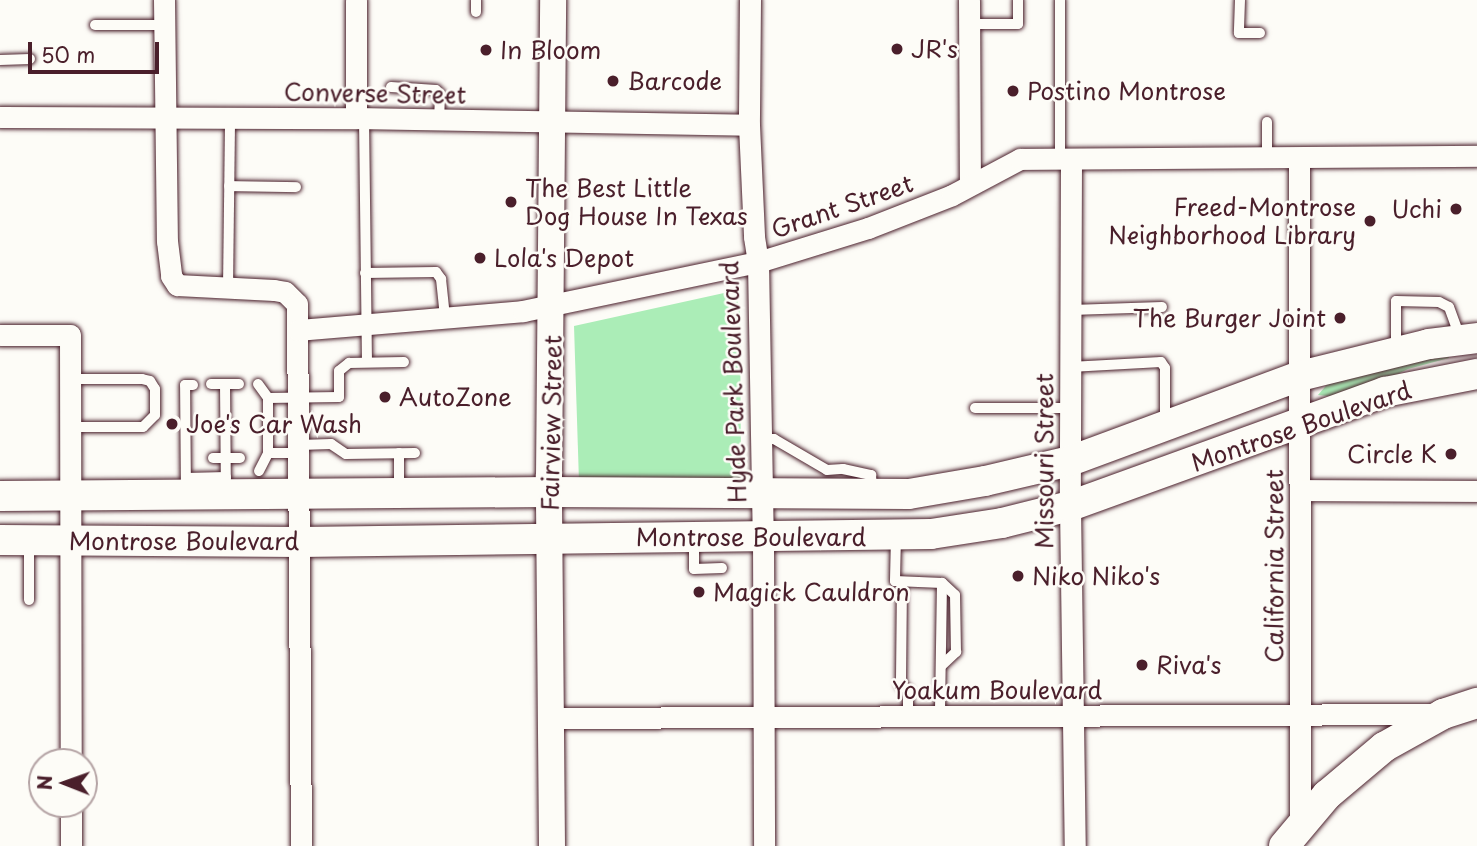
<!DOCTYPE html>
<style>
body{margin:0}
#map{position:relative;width:1477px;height:846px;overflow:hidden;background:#fdfcf7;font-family:"Playpen Sans",sans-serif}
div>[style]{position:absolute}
.green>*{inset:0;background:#abedb7}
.roads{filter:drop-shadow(0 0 2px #4a1f2b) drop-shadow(0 0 2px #4a1f2b)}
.service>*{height:10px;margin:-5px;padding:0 5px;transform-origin:5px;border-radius:5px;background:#fdfcf7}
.minor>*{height:21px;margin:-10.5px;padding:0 10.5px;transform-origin:10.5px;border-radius:10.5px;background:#fdfcf7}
.tertiary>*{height:26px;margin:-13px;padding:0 13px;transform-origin:13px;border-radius:13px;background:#fdfcf7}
.secondary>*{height:30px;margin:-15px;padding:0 15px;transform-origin:15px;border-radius:15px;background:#fdfcf7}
.dots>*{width:19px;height:19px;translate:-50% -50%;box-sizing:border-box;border:4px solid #fdfcf7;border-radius:50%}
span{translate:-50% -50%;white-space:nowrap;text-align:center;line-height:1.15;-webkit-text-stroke:5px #fdfcf7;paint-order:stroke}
.poi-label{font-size:24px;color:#4a1f2b}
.left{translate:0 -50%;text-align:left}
.right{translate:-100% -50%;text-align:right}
.street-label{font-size:24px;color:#4a1f2b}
.north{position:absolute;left:28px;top:748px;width:70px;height:70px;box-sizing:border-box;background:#fdfcf7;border:2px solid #b5a4a5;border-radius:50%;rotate:271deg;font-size:19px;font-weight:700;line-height:28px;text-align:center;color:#4a1f2b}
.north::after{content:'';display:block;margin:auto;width:24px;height:32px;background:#4a1f2b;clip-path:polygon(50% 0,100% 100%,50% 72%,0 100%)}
.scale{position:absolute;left:28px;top:42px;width:131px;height:32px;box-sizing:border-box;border:4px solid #4a1f2b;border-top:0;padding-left:9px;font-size:21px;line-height:24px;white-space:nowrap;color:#4a1f2b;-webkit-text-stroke:5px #fdfcf7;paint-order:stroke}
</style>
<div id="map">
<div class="green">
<div style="clip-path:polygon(724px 293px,736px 297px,740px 309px,741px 474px,738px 483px,579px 482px,574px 326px)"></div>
<div style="clip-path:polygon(1448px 350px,1449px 358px,1408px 369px,1381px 382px,1337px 397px,1318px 395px,1330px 381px)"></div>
</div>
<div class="roads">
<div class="service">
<div style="left:1240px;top:0;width:33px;rotate:92deg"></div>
<div style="left:1239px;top:33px;width:21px"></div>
<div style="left:476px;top:12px;width:12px;rotate:-90deg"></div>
<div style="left:969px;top:24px;width:49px"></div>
<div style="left:1018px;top:24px;width:24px;rotate:-90deg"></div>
<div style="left:95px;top:25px;width:69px"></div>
<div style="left:0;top:60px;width:30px;rotate:-2deg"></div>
<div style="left:391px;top:87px;width:45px;rotate:3.8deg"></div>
<div style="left:436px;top:90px;width:6px;rotate:45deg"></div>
<div style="left:440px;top:94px;width:26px;rotate:92deg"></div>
<div style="left:364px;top:118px;width:244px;rotate:89.3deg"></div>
<div style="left:1060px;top:159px;width:159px;rotate:-90deg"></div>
<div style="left:1267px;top:159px;width:37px;rotate:-90deg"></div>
<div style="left:229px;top:186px;width:67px;rotate:0.9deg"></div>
<div style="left:365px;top:273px;width:71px;rotate:-0.8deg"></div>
<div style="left:436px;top:272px;width:9px;rotate:54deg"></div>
<div style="left:441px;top:279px;width:38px;rotate:84deg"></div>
<div style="left:228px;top:287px;width:169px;rotate:-89.3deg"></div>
<div style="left:1071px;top:310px;width:91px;rotate:-1.9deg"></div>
<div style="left:1396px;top:349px;width:48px;rotate:-90deg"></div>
<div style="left:1396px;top:301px;width:43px;rotate:1.3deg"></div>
<div style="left:1439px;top:302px;width:11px;rotate:27deg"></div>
<div style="left:1449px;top:307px;width:32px;rotate:70deg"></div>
<div style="left:1070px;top:367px;width:91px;rotate:-3.1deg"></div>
<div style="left:1161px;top:362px;width:7px;rotate:56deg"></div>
<div style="left:1165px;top:368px;width:53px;rotate:90deg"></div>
<div style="left:70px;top:379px;width:72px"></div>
<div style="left:142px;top:379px;width:8px;rotate:14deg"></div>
<div style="left:150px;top:381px;width:9px;rotate:58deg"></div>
<div style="left:155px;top:389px;width:26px;rotate:90deg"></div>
<div style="left:155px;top:415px;width:17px;rotate:135deg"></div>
<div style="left:143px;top:427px;width:73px;rotate:180deg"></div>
<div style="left:211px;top:384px;width:28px"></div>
<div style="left:225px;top:384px;width:108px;rotate:89.5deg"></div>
<div style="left:258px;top:384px;width:17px;rotate:54deg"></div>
<div style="left:975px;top:408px;width:95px"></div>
<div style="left:762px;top:439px;width:12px"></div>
<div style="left:774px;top:439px;width:61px;rotate:30.3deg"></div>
<div style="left:827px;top:470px;width:16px;rotate:-4deg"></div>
<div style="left:843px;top:469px;width:29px;rotate:12deg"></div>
<div style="left:871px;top:475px;width:16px;rotate:86deg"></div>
<div style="left:299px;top:445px;width:32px;rotate:-2deg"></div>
<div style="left:331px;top:444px;width:18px;rotate:34deg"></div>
<div style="left:346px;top:454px;width:69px;rotate:-0.8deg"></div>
<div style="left:299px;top:453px;width:31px;rotate:180deg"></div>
<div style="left:268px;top:453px;width:55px;rotate:-90deg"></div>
<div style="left:268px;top:398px;width:71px;rotate:-0.8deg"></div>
<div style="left:339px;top:397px;width:26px;rotate:-90deg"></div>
<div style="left:339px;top:371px;width:13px;rotate:-39deg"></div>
<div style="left:349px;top:363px;width:55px;rotate:-1deg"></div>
<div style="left:399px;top:453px;width:40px;rotate:90deg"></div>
<div style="left:213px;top:458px;width:27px"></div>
<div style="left:259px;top:471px;width:20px;rotate:-63deg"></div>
<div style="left:186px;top:478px;width:40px;rotate:-1.4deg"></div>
<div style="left:186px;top:492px;width:107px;rotate:-90.5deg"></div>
<div style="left:185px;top:385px;width:8px"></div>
<div style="left:896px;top:536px;width:45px;rotate:91.3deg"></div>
<div style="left:895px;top:581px;width:47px;rotate:2.4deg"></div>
<div style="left:942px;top:583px;width:133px;rotate:90.9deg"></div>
<div style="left:694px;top:541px;width:28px;rotate:90deg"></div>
<div style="left:694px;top:569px;width:28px;rotate:-2deg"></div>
<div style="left:29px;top:543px;width:57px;rotate:90deg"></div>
<div style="left:902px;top:584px;width:100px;rotate:90.6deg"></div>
<div style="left:901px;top:684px;width:10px;rotate:45deg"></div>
<div style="left:908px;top:691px;width:25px;rotate:90deg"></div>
<div style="left:941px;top:666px;width:21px;rotate:-43deg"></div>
<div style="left:956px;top:652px;width:57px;rotate:-91deg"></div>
<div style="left:955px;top:595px;width:18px;rotate:-137deg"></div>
</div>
<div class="minor">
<div style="left:164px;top:0;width:241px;rotate:89.3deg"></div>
<div style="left:167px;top:241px;width:35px;rotate:83deg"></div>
<div style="left:171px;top:276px;width:11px;rotate:56deg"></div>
<div style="left:177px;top:285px;width:97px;rotate:3deg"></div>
<div style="left:274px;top:290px;width:11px;rotate:10deg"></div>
<div style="left:285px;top:292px;width:17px;rotate:45deg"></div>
<div style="left:297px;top:304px;width:542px;rotate:89.58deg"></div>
<div style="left:356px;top:0;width:118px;rotate:90deg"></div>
<div style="left:750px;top:0;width:125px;rotate:90.5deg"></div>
<div style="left:749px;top:125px;width:112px;rotate:87.4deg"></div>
<div style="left:754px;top:237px;width:25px;rotate:81deg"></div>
<div style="left:758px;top:262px;width:275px;rotate:89deg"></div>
<div style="left:763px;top:537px;width:309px;rotate:89.8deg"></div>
<div style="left:969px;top:0;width:183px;rotate:89.7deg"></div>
<div style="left:0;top:117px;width:356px;rotate:0.2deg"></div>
<div style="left:356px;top:118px;width:393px;rotate:1deg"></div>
<div style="left:1299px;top:159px;width:673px;rotate:89.91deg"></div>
<div style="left:1071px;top:160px;width:346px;rotate:90.2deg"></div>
<div style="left:1070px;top:506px;width:340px;rotate:89.2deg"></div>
<div style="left:298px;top:330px;width:226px;rotate:-4.8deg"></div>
<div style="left:523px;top:311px;width:240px;rotate:-11.8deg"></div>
<div style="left:758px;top:262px;width:115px;rotate:-17.2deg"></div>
<div style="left:868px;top:228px;width:90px;rotate:-21.4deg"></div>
<div style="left:952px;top:195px;width:77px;rotate:-27.9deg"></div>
<div style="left:1020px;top:159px;width:457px;rotate:-0.4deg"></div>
<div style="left:0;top:335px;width:70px"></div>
<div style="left:70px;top:335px;width:427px;rotate:89.9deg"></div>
<div style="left:1300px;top:490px;width:177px;rotate:0.3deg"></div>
<div style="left:551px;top:718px;width:891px;rotate:-0.26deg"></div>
<div style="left:71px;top:804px;width:42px;rotate:90deg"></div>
</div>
<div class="tertiary">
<div style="left:552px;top:846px;width:370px;rotate:-90.5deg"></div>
<div style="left:549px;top:476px;width:476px;rotate:-89.5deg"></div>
</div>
<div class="secondary">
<div style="left:0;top:496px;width:549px;rotate:-0.42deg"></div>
<div style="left:549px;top:492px;width:360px;rotate:0.3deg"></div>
<div style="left:909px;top:494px;width:77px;rotate:-9.7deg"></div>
<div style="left:985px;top:481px;width:87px;rotate:-13.2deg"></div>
<div style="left:1070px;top:461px;width:245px;rotate:-20.3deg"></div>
<div style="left:1300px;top:376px;width:133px;rotate:-13.9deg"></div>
<div style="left:1429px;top:344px;width:48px;rotate:-7.1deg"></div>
<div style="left:0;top:540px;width:300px;rotate:0.4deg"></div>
<div style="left:300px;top:542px;width:631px;rotate:-0.73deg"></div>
<div style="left:931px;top:534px;width:72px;rotate:-8.8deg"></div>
<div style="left:1002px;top:523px;width:70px;rotate:-14deg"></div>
<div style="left:1070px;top:506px;width:335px;rotate:-19.9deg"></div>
<div style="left:1385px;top:392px;width:94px;rotate:-11.1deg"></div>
<div style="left:1284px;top:846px;width:67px;rotate:-49.9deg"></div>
<div style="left:1327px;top:795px;width:75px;rotate:-40.1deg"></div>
<div style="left:1384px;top:747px;width:68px;rotate:-29.2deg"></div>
<div style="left:1443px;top:714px;width:36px;rotate:-18deg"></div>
</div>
</div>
<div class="dots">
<div style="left:897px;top:49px;background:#4a1f2b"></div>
<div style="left:486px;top:50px;background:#4a1f2b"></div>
<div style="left:613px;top:81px;background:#4a1f2b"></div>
<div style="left:1013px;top:91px;background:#4a1f2b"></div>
<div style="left:511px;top:202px;background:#4a1f2b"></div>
<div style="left:1456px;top:209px;background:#4a1f2b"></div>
<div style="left:1370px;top:221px;background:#4a1f2b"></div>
<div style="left:480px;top:258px;background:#4a1f2b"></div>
<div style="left:1340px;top:318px;background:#4a1f2b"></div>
<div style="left:385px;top:397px;background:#4a1f2b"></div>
<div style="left:172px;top:424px;background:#4a1f2b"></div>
<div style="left:1451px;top:454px;background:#4a1f2b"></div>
<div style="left:1018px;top:576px;background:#4a1f2b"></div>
<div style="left:699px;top:592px;background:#4a1f2b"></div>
<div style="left:1142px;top:665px;background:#4a1f2b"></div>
</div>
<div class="poi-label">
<span class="left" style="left:911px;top:49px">JR's</span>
<span class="left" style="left:500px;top:50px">In Bloom</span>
<span class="left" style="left:627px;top:81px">Barcode</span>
<span class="left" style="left:1027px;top:91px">Postino Montrose</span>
<span class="left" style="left:525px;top:202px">The Best Little<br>Dog House In Texas</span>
<span class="right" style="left:1356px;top:221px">Freed-Montrose<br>Neighborhood Library</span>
<span class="right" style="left:1442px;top:209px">Uchi</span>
<span class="left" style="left:494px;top:258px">Lola's Depot</span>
<span class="right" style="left:1326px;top:318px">The Burger Joint</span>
<span class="left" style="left:399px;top:397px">AutoZone</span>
<span class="left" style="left:186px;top:424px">Joe's Car Wash</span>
<span class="right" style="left:1437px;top:454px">Circle K</span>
<span class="left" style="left:1032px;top:576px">Niko Niko's</span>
<span class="left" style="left:713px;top:592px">Magick Cauldron</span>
<span class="left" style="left:1156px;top:665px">Riva's</span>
</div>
<div class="street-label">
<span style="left:375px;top:93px;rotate:1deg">Converse Street</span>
<span style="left:842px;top:206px;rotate:-19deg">Grant Street</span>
<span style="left:733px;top:382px;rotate:-92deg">Hyde Park Boulevard</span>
<span style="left:551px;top:423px;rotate:-89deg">Fairview Street</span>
<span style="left:1301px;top:426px;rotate:-19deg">Montrose Boulevard</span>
<span style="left:1044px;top:461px;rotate:-90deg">Missouri Street</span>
<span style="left:751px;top:537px">Montrose Boulevard</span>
<span style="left:184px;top:541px">Montrose Boulevard</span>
<span style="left:1274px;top:566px;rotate:-90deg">California Street</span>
<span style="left:997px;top:690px">Yoakum Boulevard</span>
</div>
<div class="north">N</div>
<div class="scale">50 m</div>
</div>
